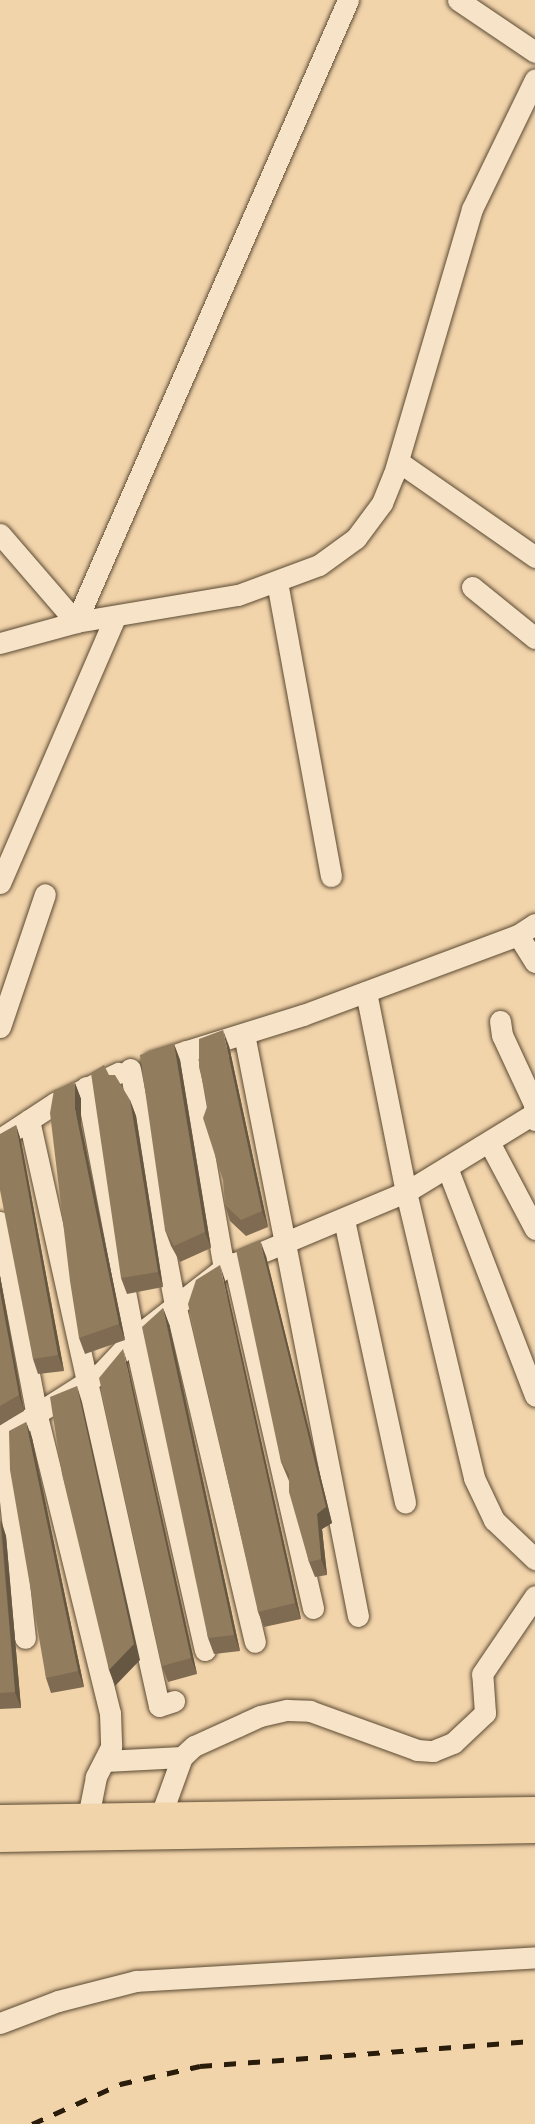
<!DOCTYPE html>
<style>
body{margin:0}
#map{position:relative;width:535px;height:2124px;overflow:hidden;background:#f2d4ab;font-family:Alegreya,serif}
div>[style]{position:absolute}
.roads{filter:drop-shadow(0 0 2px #5b4a32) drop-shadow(0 0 2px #5b4a32)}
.minor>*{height:21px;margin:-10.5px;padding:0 10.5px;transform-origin:10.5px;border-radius:10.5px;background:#f7e3c8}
.major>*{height:26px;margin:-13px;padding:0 13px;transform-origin:13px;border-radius:13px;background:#f2d4ab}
.rail>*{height:4.5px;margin-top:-2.25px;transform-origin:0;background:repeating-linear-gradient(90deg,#291c0a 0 12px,transparent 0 24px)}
.wall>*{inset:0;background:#7e6b51}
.shaded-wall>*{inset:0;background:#665742}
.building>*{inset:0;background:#927c5e}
span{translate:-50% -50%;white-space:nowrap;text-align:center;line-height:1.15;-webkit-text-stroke:6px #f7e3c8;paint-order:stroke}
</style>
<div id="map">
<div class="roads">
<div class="minor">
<div style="left:458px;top:0;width:93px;rotate:34deg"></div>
<div style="left:399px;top:462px;width:166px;rotate:34.9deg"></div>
<div style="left:0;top:534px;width:116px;rotate:49.2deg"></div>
<div style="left:76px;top:622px;width:679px;rotate:-66.38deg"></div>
<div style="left:277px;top:582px;width:299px;rotate:79.6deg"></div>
<div style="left:472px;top:587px;width:81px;rotate:39deg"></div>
<div style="left:0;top:643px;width:79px;rotate:-15.4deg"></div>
<div style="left:76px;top:622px;width:164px;rotate:-9.5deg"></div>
<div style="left:238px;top:595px;width:86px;rotate:-20.3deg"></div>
<div style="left:319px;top:565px;width:46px;rotate:-36.1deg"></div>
<div style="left:356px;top:538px;width:44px;rotate:-53.4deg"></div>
<div style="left:382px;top:503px;width:31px;rotate:-68deg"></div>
<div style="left:394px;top:474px;width:276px;rotate:-73.6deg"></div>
<div style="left:472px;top:209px;width:144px;rotate:-64.1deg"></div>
<div style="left:0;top:883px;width:290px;rotate:-66.6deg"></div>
<div style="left:518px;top:935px;width:32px;rotate:58deg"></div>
<div style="left:366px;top:992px;width:204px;rotate:78.7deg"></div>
<div style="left:406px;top:1192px;width:294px;rotate:76.6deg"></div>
<div style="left:474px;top:1478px;width:47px;rotate:64.5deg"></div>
<div style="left:494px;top:1520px;width:57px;rotate:43.6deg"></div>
<div style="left:500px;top:1021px;width:14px;rotate:82deg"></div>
<div style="left:502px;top:1035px;width:76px;rotate:65.1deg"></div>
<div style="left:534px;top:1104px;width:16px;rotate:86deg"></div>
<div style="left:0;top:1027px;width:140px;rotate:-71.3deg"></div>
<div style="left:244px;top:1034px;width:593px;rotate:78.92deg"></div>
<div style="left:186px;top:1051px;width:220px;rotate:80.1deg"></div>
<div style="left:152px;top:1062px;width:158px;rotate:-17.3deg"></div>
<div style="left:303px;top:1015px;width:229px;rotate:-20.4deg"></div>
<div style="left:518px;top:935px;width:20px;rotate:-33deg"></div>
<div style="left:130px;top:1069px;width:239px;rotate:79.2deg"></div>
<div style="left:175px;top:1304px;width:347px;rotate:76.7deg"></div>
<div style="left:86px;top:1087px;width:256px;rotate:79.2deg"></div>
<div style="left:134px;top:1338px;width:320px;rotate:77.2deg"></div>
<div style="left:29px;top:1120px;width:600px;rotate:77.49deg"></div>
<div style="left:159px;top:1706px;width:16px;rotate:-18deg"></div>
<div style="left:0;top:1139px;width:66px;rotate:-33.2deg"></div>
<div style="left:55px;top:1103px;width:70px;rotate:-25.5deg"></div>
<div style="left:490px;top:1144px;width:96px;rotate:62.1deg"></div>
<div style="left:448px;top:1170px;width:242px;rotate:68.9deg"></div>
<div style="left:344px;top:1220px;width:289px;rotate:77.8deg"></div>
<div style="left:0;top:1222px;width:197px;rotate:79.2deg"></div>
<div style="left:37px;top:1416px;width:306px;rotate:76.2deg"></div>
<div style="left:110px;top:1713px;width:34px;rotate:88deg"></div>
<div style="left:111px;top:1747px;width:34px;rotate:117deg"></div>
<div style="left:96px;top:1777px;width:41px;rotate:101.3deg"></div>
<div style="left:234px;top:1263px;width:354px;rotate:77.1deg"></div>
<div style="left:3px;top:1436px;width:203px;rotate:83.8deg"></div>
<div style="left:0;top:1437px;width:121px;rotate:-32.5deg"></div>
<div style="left:102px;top:1372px;width:47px;rotate:-46.7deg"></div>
<div style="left:134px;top:1338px;width:114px;rotate:-37.9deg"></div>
<div style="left:224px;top:1268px;width:197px;rotate:-22.7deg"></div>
<div style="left:406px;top:1192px;width:151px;rotate:-31.5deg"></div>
<div style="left:105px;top:1761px;width:77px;rotate:-3deg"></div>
<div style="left:161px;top:1815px;width:62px;rotate:-70.1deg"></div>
<div style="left:182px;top:1757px;width:16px;rotate:-43deg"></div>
<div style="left:194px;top:1746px;width:72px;rotate:-24.4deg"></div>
<div style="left:260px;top:1716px;width:28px;rotate:-13deg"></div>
<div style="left:287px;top:1710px;width:23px;rotate:2deg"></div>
<div style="left:310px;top:1711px;width:114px;rotate:20deg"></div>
<div style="left:417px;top:1750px;width:16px;rotate:4deg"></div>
<div style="left:433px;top:1751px;width:22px;rotate:-22deg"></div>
<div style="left:453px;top:1743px;width:44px;rotate:-43.2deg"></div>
<div style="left:485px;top:1713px;width:39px;rotate:-94deg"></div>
<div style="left:482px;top:1674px;width:94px;rotate:-55.8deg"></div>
<div style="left:0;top:2023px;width:62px;rotate:-20.8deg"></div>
<div style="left:58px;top:2001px;width:81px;rotate:-14.4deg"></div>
<div style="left:136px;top:1981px;width:400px;rotate:-3.4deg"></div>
</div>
<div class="major">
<div style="left:0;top:1818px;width:535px;rotate:-0.86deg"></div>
<div style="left:0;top:1839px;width:535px;rotate:-0.96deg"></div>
</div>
</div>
<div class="rail">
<div style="left:32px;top:2124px;width:97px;rotate:-24.4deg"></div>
<div style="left:120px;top:2084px;width:82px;rotate:-12.7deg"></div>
<div style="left:200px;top:2066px;width:336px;rotate:-4.3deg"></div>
</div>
<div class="wall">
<div style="clip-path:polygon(174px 1044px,180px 1060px,211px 1248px,180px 1262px,171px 1246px,165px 1230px)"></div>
<div style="clip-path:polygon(229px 1046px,268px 1227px,246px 1236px,230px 1221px,225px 1205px)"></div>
<div style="clip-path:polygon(75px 1083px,81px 1099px,81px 1125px,125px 1340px,85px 1354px,79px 1338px)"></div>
<div style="clip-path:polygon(130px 1100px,136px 1116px,163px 1287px,127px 1294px,121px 1278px)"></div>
<div style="clip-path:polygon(16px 1125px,21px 1141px,64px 1371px,38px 1374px,33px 1359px)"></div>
<div style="clip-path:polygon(266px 1256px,332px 1523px,322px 1529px,327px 1575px,315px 1577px,309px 1562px,289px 1481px,281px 1462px)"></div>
<div style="clip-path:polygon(0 1276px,24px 1411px,0 1425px)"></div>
<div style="clip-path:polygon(225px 1280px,301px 1619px,264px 1627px,258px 1612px)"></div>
<div style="clip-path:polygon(163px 1308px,169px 1324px,240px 1651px,214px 1654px,208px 1638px)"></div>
<div style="clip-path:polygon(128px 1365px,197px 1674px,168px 1682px,162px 1666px)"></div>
<div style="clip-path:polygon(26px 1422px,32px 1438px,84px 1687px,51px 1693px,46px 1678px)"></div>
<div style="clip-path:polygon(0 1520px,6px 1536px,21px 1708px,0 1709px)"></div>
</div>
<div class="shaded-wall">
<div style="clip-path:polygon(223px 1030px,229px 1046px,268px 1227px,262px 1211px)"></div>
<div style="clip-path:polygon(174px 1044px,180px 1060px,211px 1248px,205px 1232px)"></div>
<div style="clip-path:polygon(75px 1083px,81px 1099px,81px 1125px,125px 1340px,119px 1324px,75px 1109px)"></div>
<div style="clip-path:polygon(130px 1100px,136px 1116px,163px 1287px,158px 1272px)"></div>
<div style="clip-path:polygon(16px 1125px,21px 1141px,64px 1371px,58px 1355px)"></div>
<div style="clip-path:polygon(260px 1240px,266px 1256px,332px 1523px,322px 1529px,327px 1575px,321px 1559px,317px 1514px)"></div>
<div style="clip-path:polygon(220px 1265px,225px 1280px,301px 1619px,295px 1603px)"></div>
<div style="clip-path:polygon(0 1276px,24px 1411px,19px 1395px,0 1292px)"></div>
<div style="clip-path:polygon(163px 1308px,169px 1324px,240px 1651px,234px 1635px)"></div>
<div style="clip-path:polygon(123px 1349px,128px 1365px,197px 1674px,191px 1658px)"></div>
<div style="clip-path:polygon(77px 1386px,82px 1402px,140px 1660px,115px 1686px,109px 1670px)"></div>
<div style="clip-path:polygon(26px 1422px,32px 1438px,84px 1687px,78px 1671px)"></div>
<div style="clip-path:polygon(1px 1520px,6px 1536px,21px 1708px,15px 1692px)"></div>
</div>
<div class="building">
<div style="clip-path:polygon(223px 1030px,262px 1211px,241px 1220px,225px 1205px,223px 1180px,203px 1118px,208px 1104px,199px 1067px,199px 1039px)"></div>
<div style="clip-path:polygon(174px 1044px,205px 1232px,174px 1246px,165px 1230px,140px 1055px)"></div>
<div style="clip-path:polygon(104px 1065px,109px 1075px,115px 1075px,130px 1100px,158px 1272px,121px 1278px,91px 1073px)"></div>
<div style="clip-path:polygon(75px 1083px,75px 1109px,119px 1324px,79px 1338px,70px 1281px,50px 1113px,54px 1090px)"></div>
<div style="clip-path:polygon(16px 1125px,58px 1355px,33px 1359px,0 1190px,0 1134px)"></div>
<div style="clip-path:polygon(260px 1240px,326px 1507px,317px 1514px,321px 1559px,309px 1562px,289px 1492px,289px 1474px,281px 1462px,236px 1250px)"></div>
<div style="clip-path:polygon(220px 1265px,295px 1603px,258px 1612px,188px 1304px,196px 1280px)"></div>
<div style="clip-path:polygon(0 1292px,19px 1395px,0 1406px)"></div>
<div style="clip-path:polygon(163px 1308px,234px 1635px,208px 1638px,142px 1327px)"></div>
<div style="clip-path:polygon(123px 1349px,191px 1658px,162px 1666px,99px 1378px)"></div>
<div style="clip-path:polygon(77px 1386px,134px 1644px,109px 1670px,62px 1474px,50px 1397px)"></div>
<div style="clip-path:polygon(26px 1422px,78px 1671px,46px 1678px,10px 1470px,9px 1431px)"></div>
<div style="clip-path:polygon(0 1520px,15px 1692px,0 1693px)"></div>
</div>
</div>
